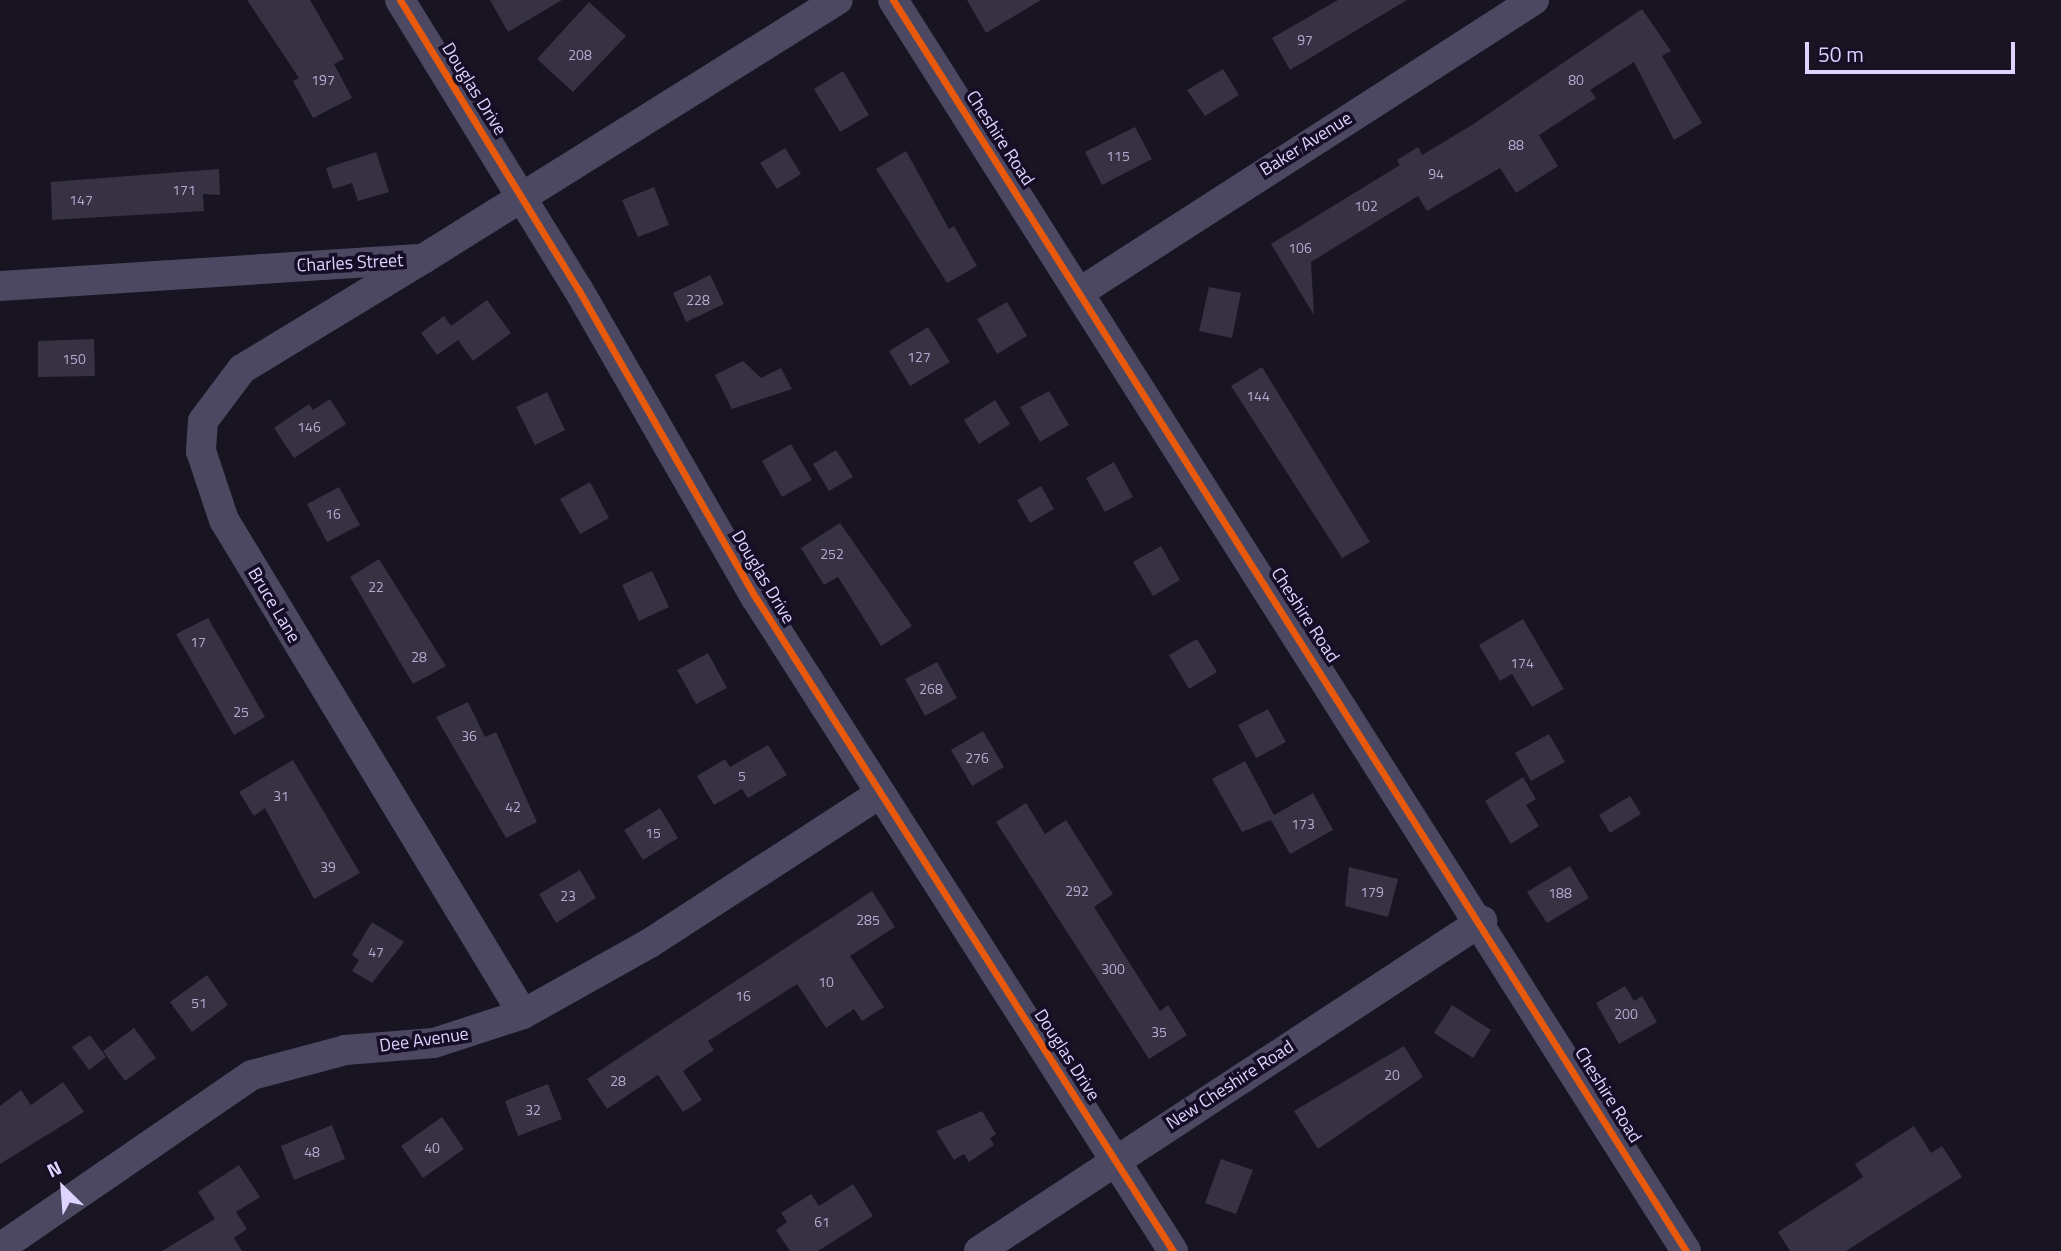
<!DOCTYPE html>
<style>
body{margin:0}
#map{position:relative;width:2061px;height:1251px;overflow:hidden;background:#181421;font-family:"Titillium Web",sans-serif}
div>[style]{position:absolute}
.building>*{inset:0;background:#373144}
.minor>*{height:30px;margin:-15px;padding:0 15px;transform-origin:15px;border-radius:15px;background:#4d4862}
.cycleway>*{height:7px;margin:-3.5px;padding:0 3.5px;transform-origin:3.5px;border-radius:3.5px;background:#e8590c}
span{translate:-50% -50%;white-space:nowrap;text-align:center;line-height:1.15;-webkit-text-stroke:7px #160e27;paint-order:stroke}
.number-label{font-size:14px;color:#b5abd0}
.number-label span{-webkit-text-stroke-width:0}
.street-label{font-size:18px;color:#dfd4ff}
.north{position:absolute;left:28px;top:1153px;width:70px;height:70px;-webkit-text-stroke:5px #160e27;paint-order:stroke;rotate:335deg;font-size:19px;font-weight:700;line-height:28px;text-align:center;color:#dfd4ff}
.north::after{content:'';display:block;margin:auto;width:24px;height:32px;background:#dfd4ff;clip-path:polygon(50% 0,100% 100%,50% 72%,0 100%)}
.scale{position:absolute;left:1805px;top:42px;width:210px;height:32px;box-sizing:border-box;border:4px solid #dfd4ff;border-top:0;padding-left:9px;font-size:21px;line-height:24px;white-space:nowrap;color:#dfd4ff;-webkit-text-stroke:5px #160e27;paint-order:stroke}
</style>
<div id="map">
<div class="building">
<div style="clip-path:polygon(247px 0,310px 0,344px 59px,334px 64px,352px 98px,313px 118px,293px 81px,299px 78px)"></div>
<div style="clip-path:polygon(490px 0,562px 0,508px 32px)"></div>
<div style="clip-path:polygon(967px 0,1041px 0,986px 33px)"></div>
<div style="clip-path:polygon(1338px 0,1407px 0,1290px 70px,1272px 38px)"></div>
<div style="clip-path:polygon(589px 2px,626px 36px,573px 92px,537px 59px)"></div>
<div style="clip-path:polygon(1642px 9px,1671px 51px,1662px 56px,1702px 123px,1674px 140px,1634px 62px,1590px 90px,1596px 98px,1539px 135px,1558px 166px,1516px 193px,1500px 168px,1427px 211px,1418px 196px,1311px 262px,1314px 315px,1271px 244px,1400px 165px,1397px 160px,1418px 147px,1422px 155px,1472px 125px)"></div>
<div style="clip-path:polygon(1223px 69px,1239px 95px,1205px 116px,1187px 90px)"></div>
<div style="clip-path:polygon(843px 71px,869px 115px,840px 132px,814px 89px)"></div>
<div style="clip-path:polygon(1135px 127px,1152px 159px,1102px 185px,1085px 152px)"></div>
<div style="clip-path:polygon(785px 148px,801px 174px,777px 189px,760px 163px)"></div>
<div style="clip-path:polygon(906px 151px,949px 229px,954px 226px,977px 266px,947px 283px,876px 169px)"></div>
<div style="clip-path:polygon(376px 152px,389px 192px,358px 201px,352px 183px,333px 189px,326px 168px)"></div>
<div style="clip-path:polygon(219px 169px,220px 195px,203px 194px,204px 211px,52px 220px,51px 182px)"></div>
<div style="clip-path:polygon(654px 187px,669px 225px,638px 237px,622px 200px)"></div>
<div style="clip-path:polygon(710px 275px,724px 304px,686px 322px,673px 293px)"></div>
<div style="clip-path:polygon(1209px 287px,1241px 293px,1232px 338px,1199px 331px)"></div>
<div style="clip-path:polygon(487px 300px,511px 333px,473px 361px,458px 340px,437px 355px,421px 333px,444px 316px,451px 326px)"></div>
<div style="clip-path:polygon(1007px 302px,1027px 336px,997px 354px,977px 319px)"></div>
<div style="clip-path:polygon(928px 327px,950px 362px,910px 386px,889px 351px)"></div>
<div style="clip-path:polygon(94px 339px,95px 376px,38px 377px,38px 341px)"></div>
<div style="clip-path:polygon(743px 361px,761px 378px,781px 368px,792px 389px,732px 409px,715px 375px)"></div>
<div style="clip-path:polygon(1262px 367px,1370px 542px,1342px 558px,1231px 386px)"></div>
<div style="clip-path:polygon(1049px 391px,1069px 425px,1040px 442px,1020px 407px)"></div>
<div style="clip-path:polygon(547px 392px,565px 430px,535px 445px,516px 407px)"></div>
<div style="clip-path:polygon(330px 399px,346px 424px,294px 458px,274px 428px,309px 404px,313px 410px)"></div>
<div style="clip-path:polygon(995px 400px,1010px 424px,979px 444px,964px 420px)"></div>
<div style="clip-path:polygon(791px 444px,812px 480px,782px 497px,762px 461px)"></div>
<div style="clip-path:polygon(836px 450px,853px 477px,829px 491px,813px 464px)"></div>
<div style="clip-path:polygon(1114px 462px,1133px 497px,1105px 512px,1086px 478px)"></div>
<div style="clip-path:polygon(590px 482px,609px 518px,580px 534px,560px 499px)"></div>
<div style="clip-path:polygon(1041px 486px,1054px 509px,1030px 523px,1017px 500px)"></div>
<div style="clip-path:polygon(339px 487px,360px 525px,327px 542px,307px 504px)"></div>
<div style="clip-path:polygon(840px 523px,912px 626px,881px 646px,838px 577px,824px 585px,801px 548px)"></div>
<div style="clip-path:polygon(1161px 546px,1180px 580px,1153px 596px,1133px 562px)"></div>
<div style="clip-path:polygon(379px 559px,446px 666px,413px 684px,350px 577px)"></div>
<div style="clip-path:polygon(652px 571px,669px 607px,639px 621px,622px 585px)"></div>
<div style="clip-path:polygon(208px 618px,265px 717px,234px 735px,176px 634px)"></div>
<div style="clip-path:polygon(1523px 619px,1564px 689px,1532px 707px,1512px 674px,1500px 681px,1479px 645px)"></div>
<div style="clip-path:polygon(1197px 639px,1217px 672px,1189px 689px,1169px 655px)"></div>
<div style="clip-path:polygon(708px 653px,727px 688px,696px 704px,677px 670px)"></div>
<div style="clip-path:polygon(937px 662px,957px 698px,925px 716px,905px 679px)"></div>
<div style="clip-path:polygon(468px 702px,485px 737px,496px 732px,537px 822px,506px 838px,436px 717px)"></div>
<div style="clip-path:polygon(1268px 709px,1286px 742px,1256px 758px,1238px 725px)"></div>
<div style="clip-path:polygon(983px 731px,1004px 767px,972px 786px,951px 750px)"></div>
<div style="clip-path:polygon(1549px 734px,1565px 762px,1531px 781px,1515px 753px)"></div>
<div style="clip-path:polygon(768px 745px,787px 775px,748px 798px,742px 789px,714px 805px,697px 776px,725px 759px,730px 767px)"></div>
<div style="clip-path:polygon(293px 760px,360px 873px,314px 899px,265px 808px,254px 816px,239px 792px)"></div>
<div style="clip-path:polygon(1245px 761px,1274px 815px,1313px 793px,1333px 830px,1290px 854px,1271px 820px,1242px 832px,1212px 779px)"></div>
<div style="clip-path:polygon(1523px 777px,1536px 799px,1526px 805px,1539px 826px,1511px 844px,1485px 801px)"></div>
<div style="clip-path:polygon(1630px 796px,1641px 814px,1610px 833px,1599px 815px)"></div>
<div style="clip-path:polygon(1026px 803px,1045px 834px,1066px 820px,1113px 894px,1094px 907px,1160px 1011px,1168px 1005px,1187px 1035px,1149px 1059px,996px 822px)"></div>
<div style="clip-path:polygon(660px 808px,678px 838px,643px 860px,624px 830px)"></div>
<div style="clip-path:polygon(1570px 866px,1589px 898px,1547px 923px,1527px 892px)"></div>
<div style="clip-path:polygon(1349px 867px,1398px 879px,1388px 917px,1345px 906px)"></div>
<div style="clip-path:polygon(580px 870px,596px 898px,556px 923px,539px 894px)"></div>
<div style="clip-path:polygon(872px 891px,895px 927px,850px 956px,884px 1007px,862px 1021px,854px 1009px,826px 1028px,797px 984px,708px 1041px,714px 1050px,683px 1071px,702px 1100px,683px 1112px,658px 1075px,607px 1109px,587px 1079px)"></div>
<div style="clip-path:polygon(372px 922px,404px 942px,372px 983px,352px 971px,359px 960px,352px 955px)"></div>
<div style="clip-path:polygon(207px 975px,228px 1005px,192px 1032px,170px 1002px)"></div>
<div style="clip-path:polygon(1625px 986px,1634px 1001px,1642px 996px,1657px 1022px,1619px 1044px,1596px 1003px)"></div>
<div style="clip-path:polygon(1452px 1005px,1491px 1030px,1473px 1058px,1434px 1033px)"></div>
<div style="clip-path:polygon(134px 1028px,156px 1058px,125px 1081px,103px 1051px)"></div>
<div style="clip-path:polygon(90px 1035px,106px 1057px,89px 1070px,72px 1047px)"></div>
<div style="clip-path:polygon(1404px 1046px,1423px 1077px,1318px 1149px,1294px 1111px)"></div>
<div style="clip-path:polygon(63px 1082px,84px 1112px,0 1164px,0 1106px,21px 1090px,31px 1105px)"></div>
<div style="clip-path:polygon(548px 1084px,562px 1119px,518px 1136px,505px 1101px)"></div>
<div style="clip-path:polygon(982px 1111px,996px 1134px,990px 1138px,994px 1145px,969px 1162px,964px 1154px,954px 1160px,936px 1131px)"></div>
<div style="clip-path:polygon(442px 1117px,464px 1149px,423px 1178px,401px 1146px)"></div>
<div style="clip-path:polygon(332px 1125px,345px 1159px,294px 1180px,281px 1146px)"></div>
<div style="clip-path:polygon(1914px 1126px,1931px 1153px,1942px 1146px,1962px 1177px,1846px 1251px,1790px 1251px,1778px 1232px,1863px 1177px,1855px 1164px)"></div>
<div style="clip-path:polygon(1221px 1159px,1253px 1170px,1236px 1214px,1205px 1203px)"></div>
<div style="clip-path:polygon(239px 1165px,260px 1197px,236px 1212px,247px 1229px,234px 1238px,242px 1251px,162px 1251px,215px 1219px,198px 1192px)"></div>
<div style="clip-path:polygon(853px 1184px,873px 1216px,818px 1251px,790px 1251px,776px 1230px,787px 1222px,781px 1213px,811px 1194px,819px 1206px)"></div>
</div>
<div class="minor">
<div style="left:400px;top:0;width:339px;rotate:58.4deg"></div>
<div style="left:578px;top:289px;width:357px;rotate:60.1deg"></div>
<div style="left:756px;top:598px;width:775px;rotate:57.44deg"></div>
<div style="left:893px;top:0;width:1481px;rotate:57.63deg"></div>
<div style="left:423px;top:259px;width:212px;rotate:148.7deg"></div>
<div style="left:242px;top:369px;width:65px;rotate:126.9deg"></div>
<div style="left:203px;top:421px;width:30px;rotate:94deg"></div>
<div style="left:201px;top:451px;width:73px;rotate:71.6deg"></div>
<div style="left:224px;top:520px;width:577px;rotate:58.82deg"></div>
<div style="left:0;top:286px;width:424px;rotate:-3.7deg"></div>
<div style="left:423px;top:259px;width:489px;rotate:-32deg"></div>
<div style="left:1080px;top:292px;width:540px;rotate:-32.75deg"></div>
<div style="left:0;top:1248px;width:306px;rotate:-34.5deg"></div>
<div style="left:252px;top:1075px;width:96px;rotate:-15deg"></div>
<div style="left:345px;top:1050px;width:89px;rotate:-4.5deg"></div>
<div style="left:434px;top:1043px;width:94px;rotate:-18deg"></div>
<div style="left:523px;top:1014px;width:145px;rotate:-29.2deg"></div>
<div style="left:650px;top:943px;width:275px;rotate:-33deg"></div>
<div style="left:979px;top:1251px;width:602px;rotate:-33.27deg"></div>
</div>
<div class="cycleway">
<div style="left:400px;top:0;width:339px;rotate:58.4deg"></div>
<div style="left:578px;top:289px;width:357px;rotate:60.1deg"></div>
<div style="left:756px;top:598px;width:775px;rotate:57.44deg"></div>
<div style="left:893px;top:0;width:1481px;rotate:57.63deg"></div>
</div>
<div class="number-label">
<span style="left:1305px;top:40px">97</span>
<span style="left:580px;top:55px">208</span>
<span style="left:323px;top:80px">197</span>
<span style="left:1576px;top:80px">80</span>
<span style="left:1516px;top:145px">88</span>
<span style="left:1118px;top:156px">115</span>
<span style="left:1436px;top:174px">94</span>
<span style="left:184px;top:190px">171</span>
<span style="left:81px;top:200px">147</span>
<span style="left:1366px;top:206px">102</span>
<span style="left:1300px;top:248px">106</span>
<span style="left:698px;top:300px">228</span>
<span style="left:919px;top:357px">127</span>
<span style="left:74px;top:359px">150</span>
<span style="left:1258px;top:396px">144</span>
<span style="left:309px;top:427px">146</span>
<span style="left:333px;top:514px">16</span>
<span style="left:832px;top:554px">252</span>
<span style="left:376px;top:587px">22</span>
<span style="left:198px;top:642px">17</span>
<span style="left:419px;top:657px">28</span>
<span style="left:1522px;top:663px">174</span>
<span style="left:931px;top:689px">268</span>
<span style="left:241px;top:712px">25</span>
<span style="left:469px;top:736px">36</span>
<span style="left:977px;top:758px">276</span>
<span style="left:742px;top:776px">5</span>
<span style="left:281px;top:796px">31</span>
<span style="left:513px;top:807px">42</span>
<span style="left:1303px;top:824px">173</span>
<span style="left:653px;top:833px">15</span>
<span style="left:328px;top:867px">39</span>
<span style="left:1077px;top:891px">292</span>
<span style="left:1372px;top:892px">179</span>
<span style="left:1560px;top:893px">188</span>
<span style="left:568px;top:896px">23</span>
<span style="left:868px;top:920px">285</span>
<span style="left:376px;top:952px">47</span>
<span style="left:1113px;top:969px">300</span>
<span style="left:826px;top:982px">10</span>
<span style="left:743px;top:996px">16</span>
<span style="left:199px;top:1003px">51</span>
<span style="left:1626px;top:1014px">200</span>
<span style="left:1159px;top:1032px">35</span>
<span style="left:1392px;top:1075px">20</span>
<span style="left:618px;top:1081px">28</span>
<span style="left:533px;top:1110px">32</span>
<span style="left:432px;top:1148px">40</span>
<span style="left:312px;top:1152px">48</span>
<span style="left:822px;top:1222px">61</span>
</div>
<div class="street-label">
<span style="left:474px;top:89px;rotate:58deg">Douglas Drive</span>
<span style="left:1000px;top:138px;rotate:57deg">Cheshire Road</span>
<span style="left:1306px;top:144px;rotate:-32deg">Baker Avenue</span>
<span style="left:350px;top:263px;rotate:-3deg">Charles Street</span>
<span style="left:763px;top:577px;rotate:59deg">Douglas Drive</span>
<span style="left:274px;top:605px;rotate:59deg">Bruce Lane</span>
<span style="left:1305px;top:615px;rotate:57deg">Cheshire Road</span>
<span style="left:424px;top:1040px;rotate:-8deg">Dee Avenue</span>
<span style="left:1067px;top:1055px;rotate:57deg">Douglas Drive</span>
<span style="left:1230px;top:1085px;rotate:-33deg">New Cheshire Road</span>
<span style="left:1608px;top:1095px;rotate:58deg">Cheshire Road</span>
</div>
<div class="north">N</div>
<div class="scale">50 m</div>
</div>
